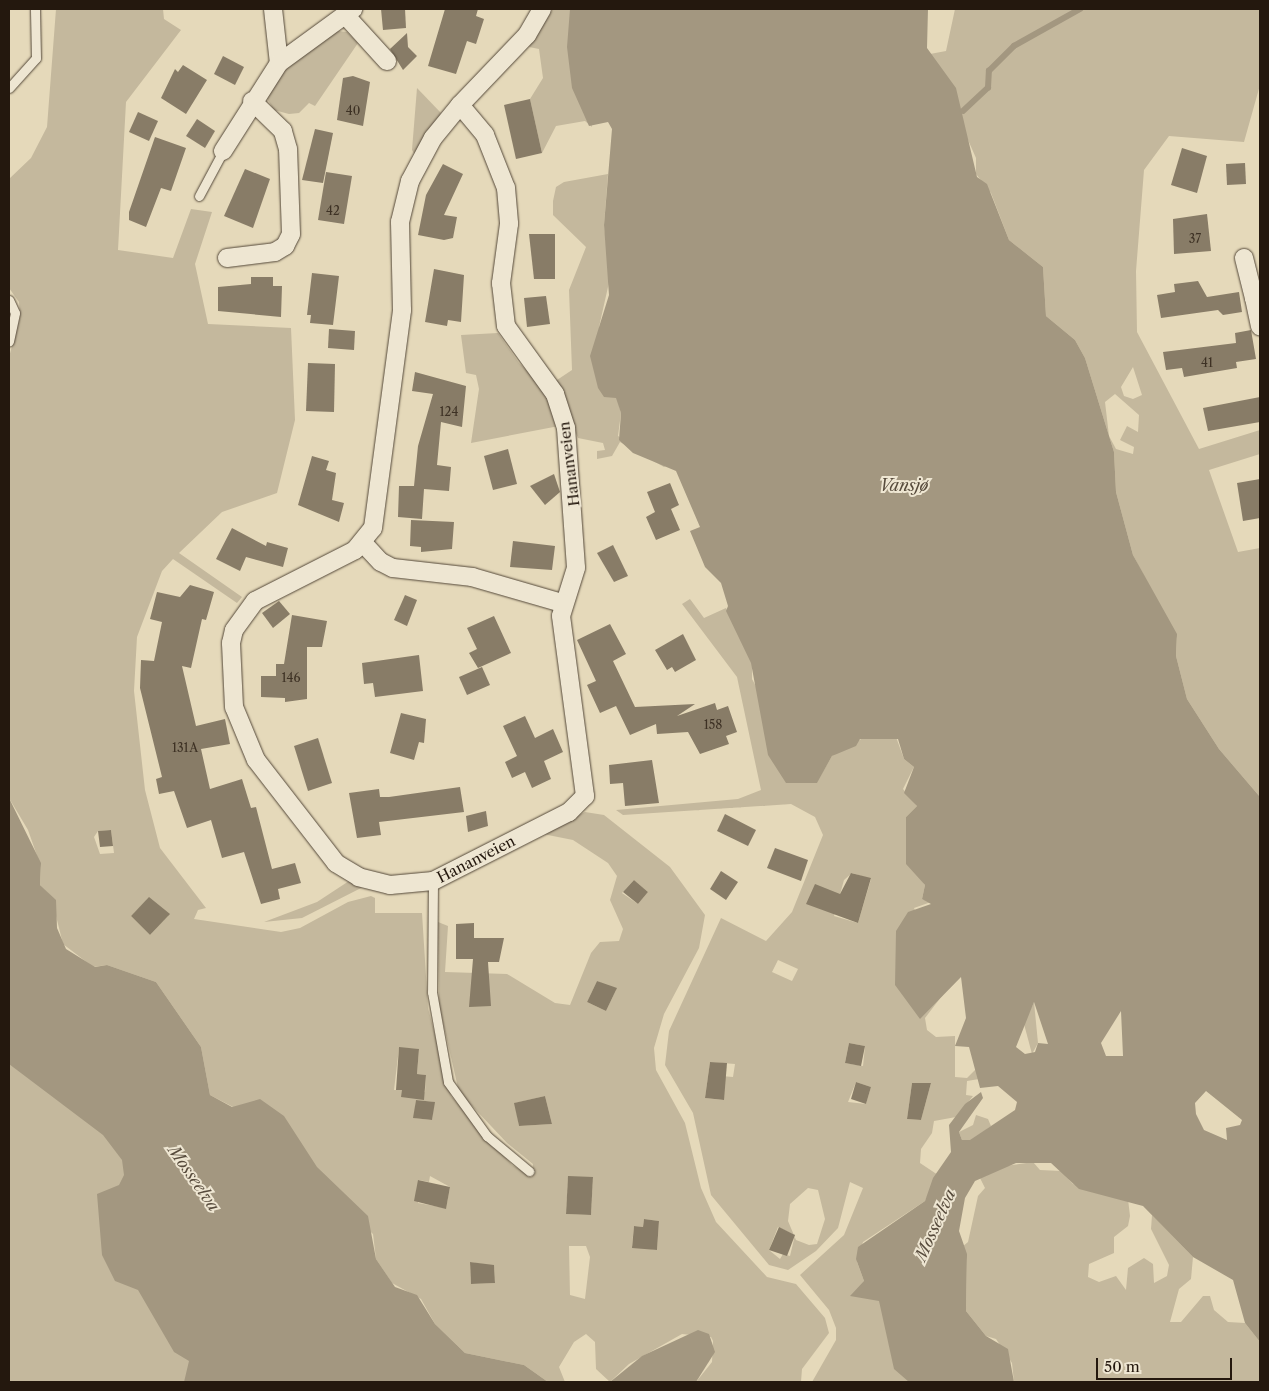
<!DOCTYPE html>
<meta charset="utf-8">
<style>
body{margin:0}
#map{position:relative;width:1269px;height:1391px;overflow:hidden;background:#e5d9ba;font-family:"Libre Caslon Text",serif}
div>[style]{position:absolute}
.green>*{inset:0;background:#c4b89d}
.water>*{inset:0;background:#a39780}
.stream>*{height:5.5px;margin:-2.75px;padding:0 2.75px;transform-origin:2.75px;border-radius:2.75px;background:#a39780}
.building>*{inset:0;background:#887c67}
.roads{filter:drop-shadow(0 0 1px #544839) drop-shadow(0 0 1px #544839)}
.lane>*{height:9px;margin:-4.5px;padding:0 4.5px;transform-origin:4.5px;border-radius:4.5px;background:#eee6d2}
.street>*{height:18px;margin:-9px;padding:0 9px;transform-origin:9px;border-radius:9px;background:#eee6d2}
span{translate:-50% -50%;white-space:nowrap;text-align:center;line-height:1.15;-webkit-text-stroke:4px #eee6d2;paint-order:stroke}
.number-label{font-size:12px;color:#3d3124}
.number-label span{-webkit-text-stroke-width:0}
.street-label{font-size:15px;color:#24180e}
.water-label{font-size:16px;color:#574b3c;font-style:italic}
.frame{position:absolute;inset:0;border:10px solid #24180e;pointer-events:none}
.scale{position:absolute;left:1096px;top:1358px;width:136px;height:22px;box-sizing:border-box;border:2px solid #24180e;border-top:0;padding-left:6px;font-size:15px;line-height:18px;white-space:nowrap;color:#24180e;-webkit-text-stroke:4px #eee6d2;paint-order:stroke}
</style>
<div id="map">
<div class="green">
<div style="clip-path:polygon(evenodd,56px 9px,163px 9px,164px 19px,181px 30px,126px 102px,118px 250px,173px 258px,191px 209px,212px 212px,195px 264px,208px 324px,291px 328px,295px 420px,277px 493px,222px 512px,179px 553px,242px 597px,237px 603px,173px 559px,162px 571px,137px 637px,134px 691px,145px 790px,160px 848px,206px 908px,198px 910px,194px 919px,281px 932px,300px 928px,348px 902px,371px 896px,375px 898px,375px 913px,422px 913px,428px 1008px,451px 1096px,512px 1165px,532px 1177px,533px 1164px,507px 1143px,459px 1092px,439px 1005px,438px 922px,448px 926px,445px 972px,507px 974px,555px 1003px,570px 1005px,591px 953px,600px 942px,619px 941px,623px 929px,610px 900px,617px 876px,608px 863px,573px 840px,543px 834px,585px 812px,604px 815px,670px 867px,705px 915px,699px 948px,664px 1014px,654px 1048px,656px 1070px,685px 1123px,701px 1188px,716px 1222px,767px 1277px,796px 1284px,825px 1318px,829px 1333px,802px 1369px,801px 1382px,696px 1382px,712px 1362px,713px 1341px,711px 1337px,682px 1334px,629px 1364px,610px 1382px,596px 1369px,595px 1342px,586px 1334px,574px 1342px,559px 1367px,565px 1382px,548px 1382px,524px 1365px,465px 1353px,435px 1324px,421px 1299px,392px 1283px,376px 1259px,373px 1234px,235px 1108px,210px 1095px,201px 1047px,156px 982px,107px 965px,93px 967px,63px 944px,51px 896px,40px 885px,41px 867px,28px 830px,9px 798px,9px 357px,20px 317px,19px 302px,9px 288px,9px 179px,31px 158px,47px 127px,56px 9px,111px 830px,114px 853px,100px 854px,94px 837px,98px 831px,111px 830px,56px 9px,634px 880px,648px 892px,638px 904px,622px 893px,634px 880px,56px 9px,149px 898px,168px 916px,150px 935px,131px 916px,149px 898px,56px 9px,597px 981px,616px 990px,606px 1011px,587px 1002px,597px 981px,56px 9px,399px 1048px,419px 1049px,417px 1074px,426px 1075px,425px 1092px,402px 1097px,402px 1090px,394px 1090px,399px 1048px,56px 9px,545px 1096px,552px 1124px,519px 1126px,515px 1103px,545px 1096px,56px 9px,416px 1100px,434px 1102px,432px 1120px,414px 1118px,416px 1100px,56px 9px,430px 1176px,450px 1187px,446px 1208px,418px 1203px,419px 1180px,429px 1182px,430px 1176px,56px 9px,568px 1177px,593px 1178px,591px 1215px,566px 1214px,568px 1177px,56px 9px,644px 1219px,659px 1221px,657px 1250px,632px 1246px,634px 1226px,643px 1227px,644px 1219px,56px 9px,569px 1246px,586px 1246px,590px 1257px,585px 1299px,570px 1295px,569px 1246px,56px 9px,470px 1262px,494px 1266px,495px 1283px,471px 1284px,470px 1262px)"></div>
<div style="clip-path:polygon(553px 9px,580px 9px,592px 127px,585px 121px,556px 126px,542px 153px,530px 99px,543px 78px,539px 49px,529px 47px)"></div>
<div style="clip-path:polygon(evenodd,955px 9px,1260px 9px,1260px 85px,1244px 142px,1169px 136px,1144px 170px,1136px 271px,1137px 332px,1199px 449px,1260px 430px,1260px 454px,1209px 470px,1238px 552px,1260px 548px,1260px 797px,1219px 749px,1187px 699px,1176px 656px,1177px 638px,1133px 555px,1116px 492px,1114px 452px,1085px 358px,1075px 340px,1046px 316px,1043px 267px,1009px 240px,991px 193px,976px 174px,976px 158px,930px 54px,946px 51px,955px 9px,1133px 367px,1142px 395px,1133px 399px,1124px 396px,1121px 387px,1133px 367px,955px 9px,1115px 394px,1139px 415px,1138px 432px,1127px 426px,1120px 440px,1134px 447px,1133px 454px,1116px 449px,1109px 436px,1105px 402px,1115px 394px)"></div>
<div style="clip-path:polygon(337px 31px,347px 32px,358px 43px,315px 106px,309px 103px,299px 113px,289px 114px,274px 110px,266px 97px,280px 70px)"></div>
<div style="clip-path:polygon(417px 88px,441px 113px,415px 155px,412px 150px)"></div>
<div style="clip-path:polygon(608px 174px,604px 225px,610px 278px,599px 327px,621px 413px,618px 436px,670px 464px,664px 467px,620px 442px,612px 456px,597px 459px,597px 451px,605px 450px,603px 443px,578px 438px,554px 382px,572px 370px,569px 290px,586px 247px,553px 215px,553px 201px,556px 187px,564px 182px)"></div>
<div style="clip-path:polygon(498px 333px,519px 363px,545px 388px,559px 426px,471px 443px,479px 389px,476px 375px,466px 373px,461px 335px)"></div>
<div style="clip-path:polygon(evenodd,690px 599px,704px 618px,726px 608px,752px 663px,752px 679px,807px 782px,817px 782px,832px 756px,863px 738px,896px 737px,904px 759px,914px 767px,903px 789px,917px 806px,906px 817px,906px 859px,925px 885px,922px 899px,931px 902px,914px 908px,948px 988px,925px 1018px,927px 1030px,936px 1037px,955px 1036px,955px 1077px,967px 1078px,976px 1069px,979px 1079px,967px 1081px,966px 1095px,973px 1096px,956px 1117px,934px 1121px,932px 1133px,921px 1149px,920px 1163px,938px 1175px,925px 1201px,863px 1242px,857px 1262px,864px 1281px,860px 1297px,876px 1298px,901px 1318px,952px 1382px,812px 1382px,836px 1340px,836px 1328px,829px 1310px,800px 1275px,844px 1235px,863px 1188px,850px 1182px,838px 1228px,816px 1251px,788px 1270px,769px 1265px,711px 1195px,693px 1113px,665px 1065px,669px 1031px,721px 918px,766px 941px,792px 912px,823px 835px,815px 817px,791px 804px,623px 815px,616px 810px,738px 799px,761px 790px,737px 677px,682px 604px,690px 599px,852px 873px,871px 879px,858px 923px,834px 916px,844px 880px,852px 873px,690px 599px,778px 960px,798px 969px,792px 981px,772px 972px,778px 960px,690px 599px,849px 1043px,865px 1046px,863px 1066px,845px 1063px,849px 1043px,690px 599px,710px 1062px,735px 1064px,733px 1077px,721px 1076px,723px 1100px,705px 1098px,710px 1062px,690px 599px,856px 1082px,871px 1087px,866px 1104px,848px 1102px,856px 1082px,690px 599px,912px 1083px,931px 1083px,921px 1120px,907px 1119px,912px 1083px,690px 599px,808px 1188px,818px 1190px,825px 1219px,817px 1244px,809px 1245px,796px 1240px,788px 1221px,790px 1204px,808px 1188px,690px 599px,778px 1227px,795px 1235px,790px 1256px,783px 1254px,780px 1259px,769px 1250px,778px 1227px)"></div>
<div style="clip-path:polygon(349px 881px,363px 887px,302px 918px,264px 922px,317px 902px)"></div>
<div style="clip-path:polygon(9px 991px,70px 1049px,255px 1382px,9px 1382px)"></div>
<div style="clip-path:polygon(1034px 1002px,1038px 1043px,1032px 1054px,1024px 1024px)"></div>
<div style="clip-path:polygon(976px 1115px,988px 1119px,991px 1126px,973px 1140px,962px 1140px,959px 1132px,973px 1125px)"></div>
<div style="clip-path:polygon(1033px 1162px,1040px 1170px,1061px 1171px,1073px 1184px,1128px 1199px,1130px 1216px,1128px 1226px,1114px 1237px,1114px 1253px,1089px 1264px,1088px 1277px,1099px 1282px,1116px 1276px,1126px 1290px,1128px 1268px,1144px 1258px,1153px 1264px,1154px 1283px,1167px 1276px,1169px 1265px,1151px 1229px,1152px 1215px,1193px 1257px,1191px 1279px,1179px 1289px,1170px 1322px,1181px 1322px,1203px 1296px,1210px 1296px,1214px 1310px,1228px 1322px,1245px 1323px,1260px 1342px,1260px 1382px,1014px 1382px,1012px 1363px,996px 1339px,986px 1336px,966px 1311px,967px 1260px,962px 1247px,968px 1242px,978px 1196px,985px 1188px,980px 1178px,1005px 1166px)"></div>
</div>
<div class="water">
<div style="clip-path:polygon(evenodd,570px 9px,928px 9px,927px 48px,956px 88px,977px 177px,987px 184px,1009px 240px,1043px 267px,1046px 316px,1075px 340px,1085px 358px,1114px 452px,1116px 492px,1133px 555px,1177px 634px,1176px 656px,1187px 699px,1219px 749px,1260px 797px,1260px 1342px,1245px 1323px,1233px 1280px,1193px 1257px,1143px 1206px,1079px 1189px,1051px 1163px,1016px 1163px,975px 1181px,965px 1198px,959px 1231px,967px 1254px,966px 1311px,986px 1336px,1008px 1349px,1014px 1382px,909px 1382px,894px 1369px,879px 1301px,850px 1296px,864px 1281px,856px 1259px,858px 1247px,925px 1201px,933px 1178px,951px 1152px,949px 1125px,965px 1104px,981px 1092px,983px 1098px,959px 1132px,962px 1140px,970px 1140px,1015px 1110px,1017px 1102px,998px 1086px,980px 1088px,969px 1047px,955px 1046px,966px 1018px,961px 977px,920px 1019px,895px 985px,896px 931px,908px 912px,931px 904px,922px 899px,925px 885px,906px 864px,906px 817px,917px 806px,904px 793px,914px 767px,904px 759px,898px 739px,860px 739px,856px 746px,832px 756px,817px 783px,786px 783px,768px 755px,751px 663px,726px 611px,728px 606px,721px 583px,705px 567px,690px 531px,700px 527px,676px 471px,633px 453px,619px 440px,621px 413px,616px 398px,604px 397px,598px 388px,590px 356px,609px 295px,604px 225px,612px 129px,608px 122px,589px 126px,572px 88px,567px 47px,570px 9px,1034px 1002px,1048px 1044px,1038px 1043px,1035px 1052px,1025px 1054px,1016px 1047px,1034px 1002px,570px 9px,1121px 1011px,1123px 1056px,1106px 1056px,1101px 1043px,1121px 1011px,570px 9px,1206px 1091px,1242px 1120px,1240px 1125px,1226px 1128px,1227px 1140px,1204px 1130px,1196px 1114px,1195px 1103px,1206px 1091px)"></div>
<div style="clip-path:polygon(9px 798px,41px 863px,40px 885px,56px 900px,57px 928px,66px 949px,95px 967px,107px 965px,156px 982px,201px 1047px,210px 1095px,232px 1107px,260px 1099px,284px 1116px,317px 1167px,368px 1216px,376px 1259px,395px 1287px,417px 1295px,435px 1324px,465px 1353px,524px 1365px,548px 1382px,184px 1382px,189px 1361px,174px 1352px,138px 1290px,115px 1281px,102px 1255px,97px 1194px,119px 1185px,124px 1175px,122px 1160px,103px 1135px,9px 1064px)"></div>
<div style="clip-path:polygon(698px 1330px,709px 1334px,715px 1352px,696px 1382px,610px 1382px,642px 1356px)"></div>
</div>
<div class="stream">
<div style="left:963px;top:111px;width:34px;rotate:-43deg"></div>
<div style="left:988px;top:88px;width:17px;rotate:-87deg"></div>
<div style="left:989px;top:71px;width:35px;rotate:-45deg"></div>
<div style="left:1014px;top:46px;width:76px;rotate:-29.3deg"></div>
</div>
<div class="building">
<div style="clip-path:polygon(381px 9px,405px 9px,406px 28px,383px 30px)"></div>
<div style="clip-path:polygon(445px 9px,478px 9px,476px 16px,484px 19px,476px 44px,467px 41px,456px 74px,428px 66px)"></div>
<div style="clip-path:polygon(407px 33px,408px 47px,417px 56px,403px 70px,390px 49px)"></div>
<div style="clip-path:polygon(223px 56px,244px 67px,235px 85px,214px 74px)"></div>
<div style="clip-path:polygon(183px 65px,207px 80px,186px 114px,161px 98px,175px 69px,178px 72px)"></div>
<div style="clip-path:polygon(353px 76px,370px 82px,363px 126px,337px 120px,343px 78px)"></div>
<div style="clip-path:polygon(530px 99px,542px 153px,516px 159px,504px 105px)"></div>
<div style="clip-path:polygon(138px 112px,158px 121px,149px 141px,129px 132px)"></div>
<div style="clip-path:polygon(197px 119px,215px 131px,205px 148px,186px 136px)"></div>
<div style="clip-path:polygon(315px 129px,333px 133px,323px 183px,302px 180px)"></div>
<div style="clip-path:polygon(155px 137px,186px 148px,171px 191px,161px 188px,146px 227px,129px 220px,129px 212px)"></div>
<div style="clip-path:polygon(1182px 148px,1207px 156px,1197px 193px,1171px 185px)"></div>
<div style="clip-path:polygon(1245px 163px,1246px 184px,1227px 185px,1226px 164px)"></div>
<div style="clip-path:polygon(443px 164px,463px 174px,444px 215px,457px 217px,453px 238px,444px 240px,418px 235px,426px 195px)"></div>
<div style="clip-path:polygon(245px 169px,270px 179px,253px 228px,224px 216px)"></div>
<div style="clip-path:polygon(326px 172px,352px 176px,344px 224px,318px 220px)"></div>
<div style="clip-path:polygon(1207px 214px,1211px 251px,1174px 254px,1173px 219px)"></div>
<div style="clip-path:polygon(529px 234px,555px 234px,555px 279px,534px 279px)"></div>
<div style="clip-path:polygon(434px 269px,464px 275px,461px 322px,448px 320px,447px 326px,425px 322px)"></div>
<div style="clip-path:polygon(312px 273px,339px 276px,333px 325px,310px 323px,311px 315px,307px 315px)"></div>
<div style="clip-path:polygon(251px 277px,273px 277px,273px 286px,282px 286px,281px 317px,218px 311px,218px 287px,251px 284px)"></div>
<div style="clip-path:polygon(1198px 281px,1207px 297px,1239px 292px,1242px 312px,1223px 315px,1218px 310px,1161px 318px,1157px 295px,1175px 292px,1174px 284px)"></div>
<div style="clip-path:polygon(546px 296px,550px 324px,527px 327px,524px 298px)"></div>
<div style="clip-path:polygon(329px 329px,355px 331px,354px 350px,328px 348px)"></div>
<div style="clip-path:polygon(1251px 330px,1256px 359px,1236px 362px,1237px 368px,1184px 377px,1182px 368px,1166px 370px,1163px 352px,1236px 343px,1235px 333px)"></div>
<div style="clip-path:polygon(308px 363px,335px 364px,334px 412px,306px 411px)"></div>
<div style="clip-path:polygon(415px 372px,466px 386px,462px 427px,441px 422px,437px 465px,451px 467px,449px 491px,424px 489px,422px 519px,398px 517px,399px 486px,414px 486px,418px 446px,433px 394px,412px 391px)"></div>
<div style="clip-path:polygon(1260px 397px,1260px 422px,1208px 431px,1203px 408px)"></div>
<div style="clip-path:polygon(508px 449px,517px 484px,493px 490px,484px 456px)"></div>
<div style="clip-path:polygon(312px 456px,329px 461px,326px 470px,336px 473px,332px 500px,344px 503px,339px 522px,298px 505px)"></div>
<div style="clip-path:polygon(554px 474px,560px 492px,545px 505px,530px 486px)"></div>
<div style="clip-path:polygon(1260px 479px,1260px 518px,1243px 521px,1237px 483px)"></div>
<div style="clip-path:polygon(670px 483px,679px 505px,671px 509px,680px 530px,656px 540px,646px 517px,655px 512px,647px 492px)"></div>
<div style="clip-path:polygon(411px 520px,454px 522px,452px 549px,421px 552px,421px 547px,410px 546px)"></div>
<div style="clip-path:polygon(232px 528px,266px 546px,267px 542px,288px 548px,283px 567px,246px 557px,240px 571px,216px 559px)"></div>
<div style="clip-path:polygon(513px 541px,555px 546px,552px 570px,510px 567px)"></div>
<div style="clip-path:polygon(613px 545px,628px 576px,614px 582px,597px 553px)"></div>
<div style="clip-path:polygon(190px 585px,214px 592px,206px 620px,202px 619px,191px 668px,182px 666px,196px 726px,225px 719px,230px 744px,201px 749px,210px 789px,242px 779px,251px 808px,256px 807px,272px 869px,295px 863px,301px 883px,278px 889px,280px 899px,261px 904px,244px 852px,222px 858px,211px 820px,187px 828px,174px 791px,159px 794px,156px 779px,162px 777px,140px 688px,141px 660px,154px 661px,162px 622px,150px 619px,157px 592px,180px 597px)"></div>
<div style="clip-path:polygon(405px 595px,417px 600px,407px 626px,394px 620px)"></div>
<div style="clip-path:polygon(279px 601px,290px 614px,273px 628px,262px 613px)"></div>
<div style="clip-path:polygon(292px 615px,327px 621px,322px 647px,307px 647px,307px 699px,285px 702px,285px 698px,261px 697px,261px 676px,276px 676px,276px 664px,284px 664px)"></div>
<div style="clip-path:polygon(494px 616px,511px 653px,478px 668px,469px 653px,477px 649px,467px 628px)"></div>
<div style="clip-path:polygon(610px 624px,626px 654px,613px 661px,635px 707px,695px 704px,677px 716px,715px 703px,717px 710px,728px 706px,737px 732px,726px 736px,729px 744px,700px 754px,688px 732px,657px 734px,656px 724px,630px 735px,616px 706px,600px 713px,587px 685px,596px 681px,577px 640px)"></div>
<div style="clip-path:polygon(683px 634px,696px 660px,675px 672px,672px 667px,667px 670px,655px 650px)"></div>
<div style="clip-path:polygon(419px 655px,423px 691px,375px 697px,373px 683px,364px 684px,362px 663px)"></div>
<div style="clip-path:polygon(482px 667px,490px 685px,467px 695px,459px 677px)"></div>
<div style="clip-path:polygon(401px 713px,426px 719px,424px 743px,419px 742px,414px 760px,390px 753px)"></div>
<div style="clip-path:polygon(525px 716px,535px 738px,553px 729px,563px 752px,544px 761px,551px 779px,532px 788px,525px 772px,512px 778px,505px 762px,517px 756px,503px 726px)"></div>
<div style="clip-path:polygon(318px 738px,332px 783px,308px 791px,294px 746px)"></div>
<div style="clip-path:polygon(652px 760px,659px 803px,625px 806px,623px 783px,610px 784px,609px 765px)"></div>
<div style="clip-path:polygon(460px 787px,464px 812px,379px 822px,381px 835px,357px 838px,349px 793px,379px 789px,380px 797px,389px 797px)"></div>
<div style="clip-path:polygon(486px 811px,488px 826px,468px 832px,466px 816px)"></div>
<div style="clip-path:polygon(725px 814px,756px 830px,748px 846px,717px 831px)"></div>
<div style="clip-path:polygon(111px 830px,113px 846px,100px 847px,98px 831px)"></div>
<div style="clip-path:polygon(775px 848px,808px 860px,801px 881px,767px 868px)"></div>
<div style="clip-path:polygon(721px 871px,738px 882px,726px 900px,710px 889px)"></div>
<div style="clip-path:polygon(851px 873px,871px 878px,858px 923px,806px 904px,815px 884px,840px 894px)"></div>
<div style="clip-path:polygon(634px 880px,648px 892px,638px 904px,623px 892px)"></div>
<div style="clip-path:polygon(149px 897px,170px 914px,150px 935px,131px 916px)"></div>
<div style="clip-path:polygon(474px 923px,474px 938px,504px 938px,499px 962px,488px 962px,491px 1006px,469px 1007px,473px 959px,456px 959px,456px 924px)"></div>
<div style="clip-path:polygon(597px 981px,617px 988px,606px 1011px,587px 1002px)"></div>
<div style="clip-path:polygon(849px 1043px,865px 1046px,861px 1066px,845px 1063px)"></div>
<div style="clip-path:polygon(399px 1047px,419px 1049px,417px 1074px,426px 1075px,424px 1100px,401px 1097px,402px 1090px,396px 1090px)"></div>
<div style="clip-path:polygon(710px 1062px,727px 1063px,724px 1100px,705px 1098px)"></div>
<div style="clip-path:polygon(856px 1082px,871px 1087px,866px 1104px,851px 1099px)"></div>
<div style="clip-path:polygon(912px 1083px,931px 1083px,921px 1120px,907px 1119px)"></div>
<div style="clip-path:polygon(545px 1096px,552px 1124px,519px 1126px,514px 1103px)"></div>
<div style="clip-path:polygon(416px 1100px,435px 1102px,432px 1120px,413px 1118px)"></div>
<div style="clip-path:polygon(568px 1176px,593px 1177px,591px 1215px,566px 1214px)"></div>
<div style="clip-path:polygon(418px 1180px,450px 1187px,446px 1209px,414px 1201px)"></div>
<div style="clip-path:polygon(644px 1219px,659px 1221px,657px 1250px,632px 1248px,634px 1226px,643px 1227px)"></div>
<div style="clip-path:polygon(779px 1227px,795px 1235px,787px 1256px,769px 1250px)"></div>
<div style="clip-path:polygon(470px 1262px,494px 1265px,495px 1283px,471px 1284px)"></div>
</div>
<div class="roads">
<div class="lane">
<div style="left:9px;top:88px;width:40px;rotate:-48deg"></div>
<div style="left:36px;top:58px;width:49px;rotate:-91.2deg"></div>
<div style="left:199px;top:196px;width:51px;rotate:-61.9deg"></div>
<div style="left:9px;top:300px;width:14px;rotate:65deg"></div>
<div style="left:15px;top:313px;width:29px;rotate:102deg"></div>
<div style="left:433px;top:881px;width:111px;rotate:90.5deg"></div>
<div style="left:432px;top:992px;width:91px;rotate:79.9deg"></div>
<div style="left:448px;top:1082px;width:67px;rotate:54.2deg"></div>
<div style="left:487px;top:1136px;width:55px;rotate:39.8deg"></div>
</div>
<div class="street">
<div style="left:273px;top:9px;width:54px;rotate:83.7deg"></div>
<div style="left:346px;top:16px;width:61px;rotate:47.7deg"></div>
<div style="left:460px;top:105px;width:39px;rotate:50deg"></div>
<div style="left:485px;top:135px;width:57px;rotate:68.4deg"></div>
<div style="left:506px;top:188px;width:36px;rotate:85deg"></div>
<div style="left:509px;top:224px;width:60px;rotate:97.7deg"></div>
<div style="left:501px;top:283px;width:43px;rotate:83.4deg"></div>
<div style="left:506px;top:326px;width:84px;rotate:54.2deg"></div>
<div style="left:555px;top:394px;width:36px;rotate:72deg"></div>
<div style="left:566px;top:428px;width:140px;rotate:85.9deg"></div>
<div style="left:576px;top:568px;width:50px;rotate:107.4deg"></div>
<div style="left:561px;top:616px;width:182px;rotate:82.4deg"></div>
<div style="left:585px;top:796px;width:23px;rotate:135deg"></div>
<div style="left:569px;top:812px;width:153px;rotate:153.1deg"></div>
<div style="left:433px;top:881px;width:43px;rotate:174.7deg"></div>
<div style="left:390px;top:885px;width:32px;rotate:-166deg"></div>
<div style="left:359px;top:877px;width:27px;rotate:-149deg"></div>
<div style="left:336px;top:863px;width:130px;rotate:-127.8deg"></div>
<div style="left:256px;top:760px;width:57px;rotate:-112.5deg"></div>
<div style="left:234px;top:707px;width:64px;rotate:-92.7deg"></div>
<div style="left:231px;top:643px;width:13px;rotate:-77deg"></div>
<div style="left:234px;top:630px;width:36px;rotate:-54deg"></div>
<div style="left:255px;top:601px;width:112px;rotate:-27deg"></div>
<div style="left:355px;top:550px;width:28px;rotate:-51deg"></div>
<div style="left:373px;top:528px;width:220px;rotate:-82.4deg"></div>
<div style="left:402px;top:310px;width:88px;rotate:-91.3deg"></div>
<div style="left:400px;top:222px;width:42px;rotate:-76.3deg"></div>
<div style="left:410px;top:181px;width:49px;rotate:-61.9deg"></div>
<div style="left:433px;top:138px;width:43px;rotate:-50.7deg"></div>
<div style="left:460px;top:105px;width:97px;rotate:-46.3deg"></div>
<div style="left:527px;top:35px;width:30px;rotate:-60deg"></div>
<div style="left:223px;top:151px;width:104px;rotate:-57.5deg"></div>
<div style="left:279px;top:63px;width:92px;rotate:-36.1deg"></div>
<div style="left:227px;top:258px;width:48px;rotate:-7.1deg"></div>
<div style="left:275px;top:252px;width:12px;rotate:-31deg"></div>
<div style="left:285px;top:246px;width:13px;rotate:-63deg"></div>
<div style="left:291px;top:234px;width:85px;rotate:-92deg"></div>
<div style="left:288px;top:149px;width:19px;rotate:-106deg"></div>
<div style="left:283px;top:131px;width:43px;rotate:-135.9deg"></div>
<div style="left:1244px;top:258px;width:41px;rotate:76deg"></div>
<div style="left:1254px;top:298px;width:6px;rotate:-18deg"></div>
<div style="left:1254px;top:298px;width:29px;rotate:78deg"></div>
<div style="left:363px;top:543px;width:26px;rotate:47deg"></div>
<div style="left:381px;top:562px;width:13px;rotate:27deg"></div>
<div style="left:393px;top:568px;width:80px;rotate:6.5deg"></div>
<div style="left:472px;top:577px;width:94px;rotate:16.1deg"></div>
</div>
</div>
<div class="number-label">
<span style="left:353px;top:111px">40</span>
<span style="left:333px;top:211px">42</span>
<span style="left:1195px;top:239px">37</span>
<span style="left:1207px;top:363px">41</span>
<span style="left:449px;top:412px">124</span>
<span style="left:291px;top:678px">146</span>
<span style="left:713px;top:725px">158</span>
<span style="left:185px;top:748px">131A</span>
</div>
<div class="street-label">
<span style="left:569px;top:464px;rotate:-97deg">Hananveien</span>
<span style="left:476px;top:859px;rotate:-27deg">Hananveien</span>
</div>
<div class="water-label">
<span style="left:904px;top:485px">Vansjø</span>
<span style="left:194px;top:1178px;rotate:55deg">Mosseelva</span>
<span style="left:935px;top:1225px;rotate:-66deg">Mosseelva</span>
</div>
<div class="frame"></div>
<div class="scale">50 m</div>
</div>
